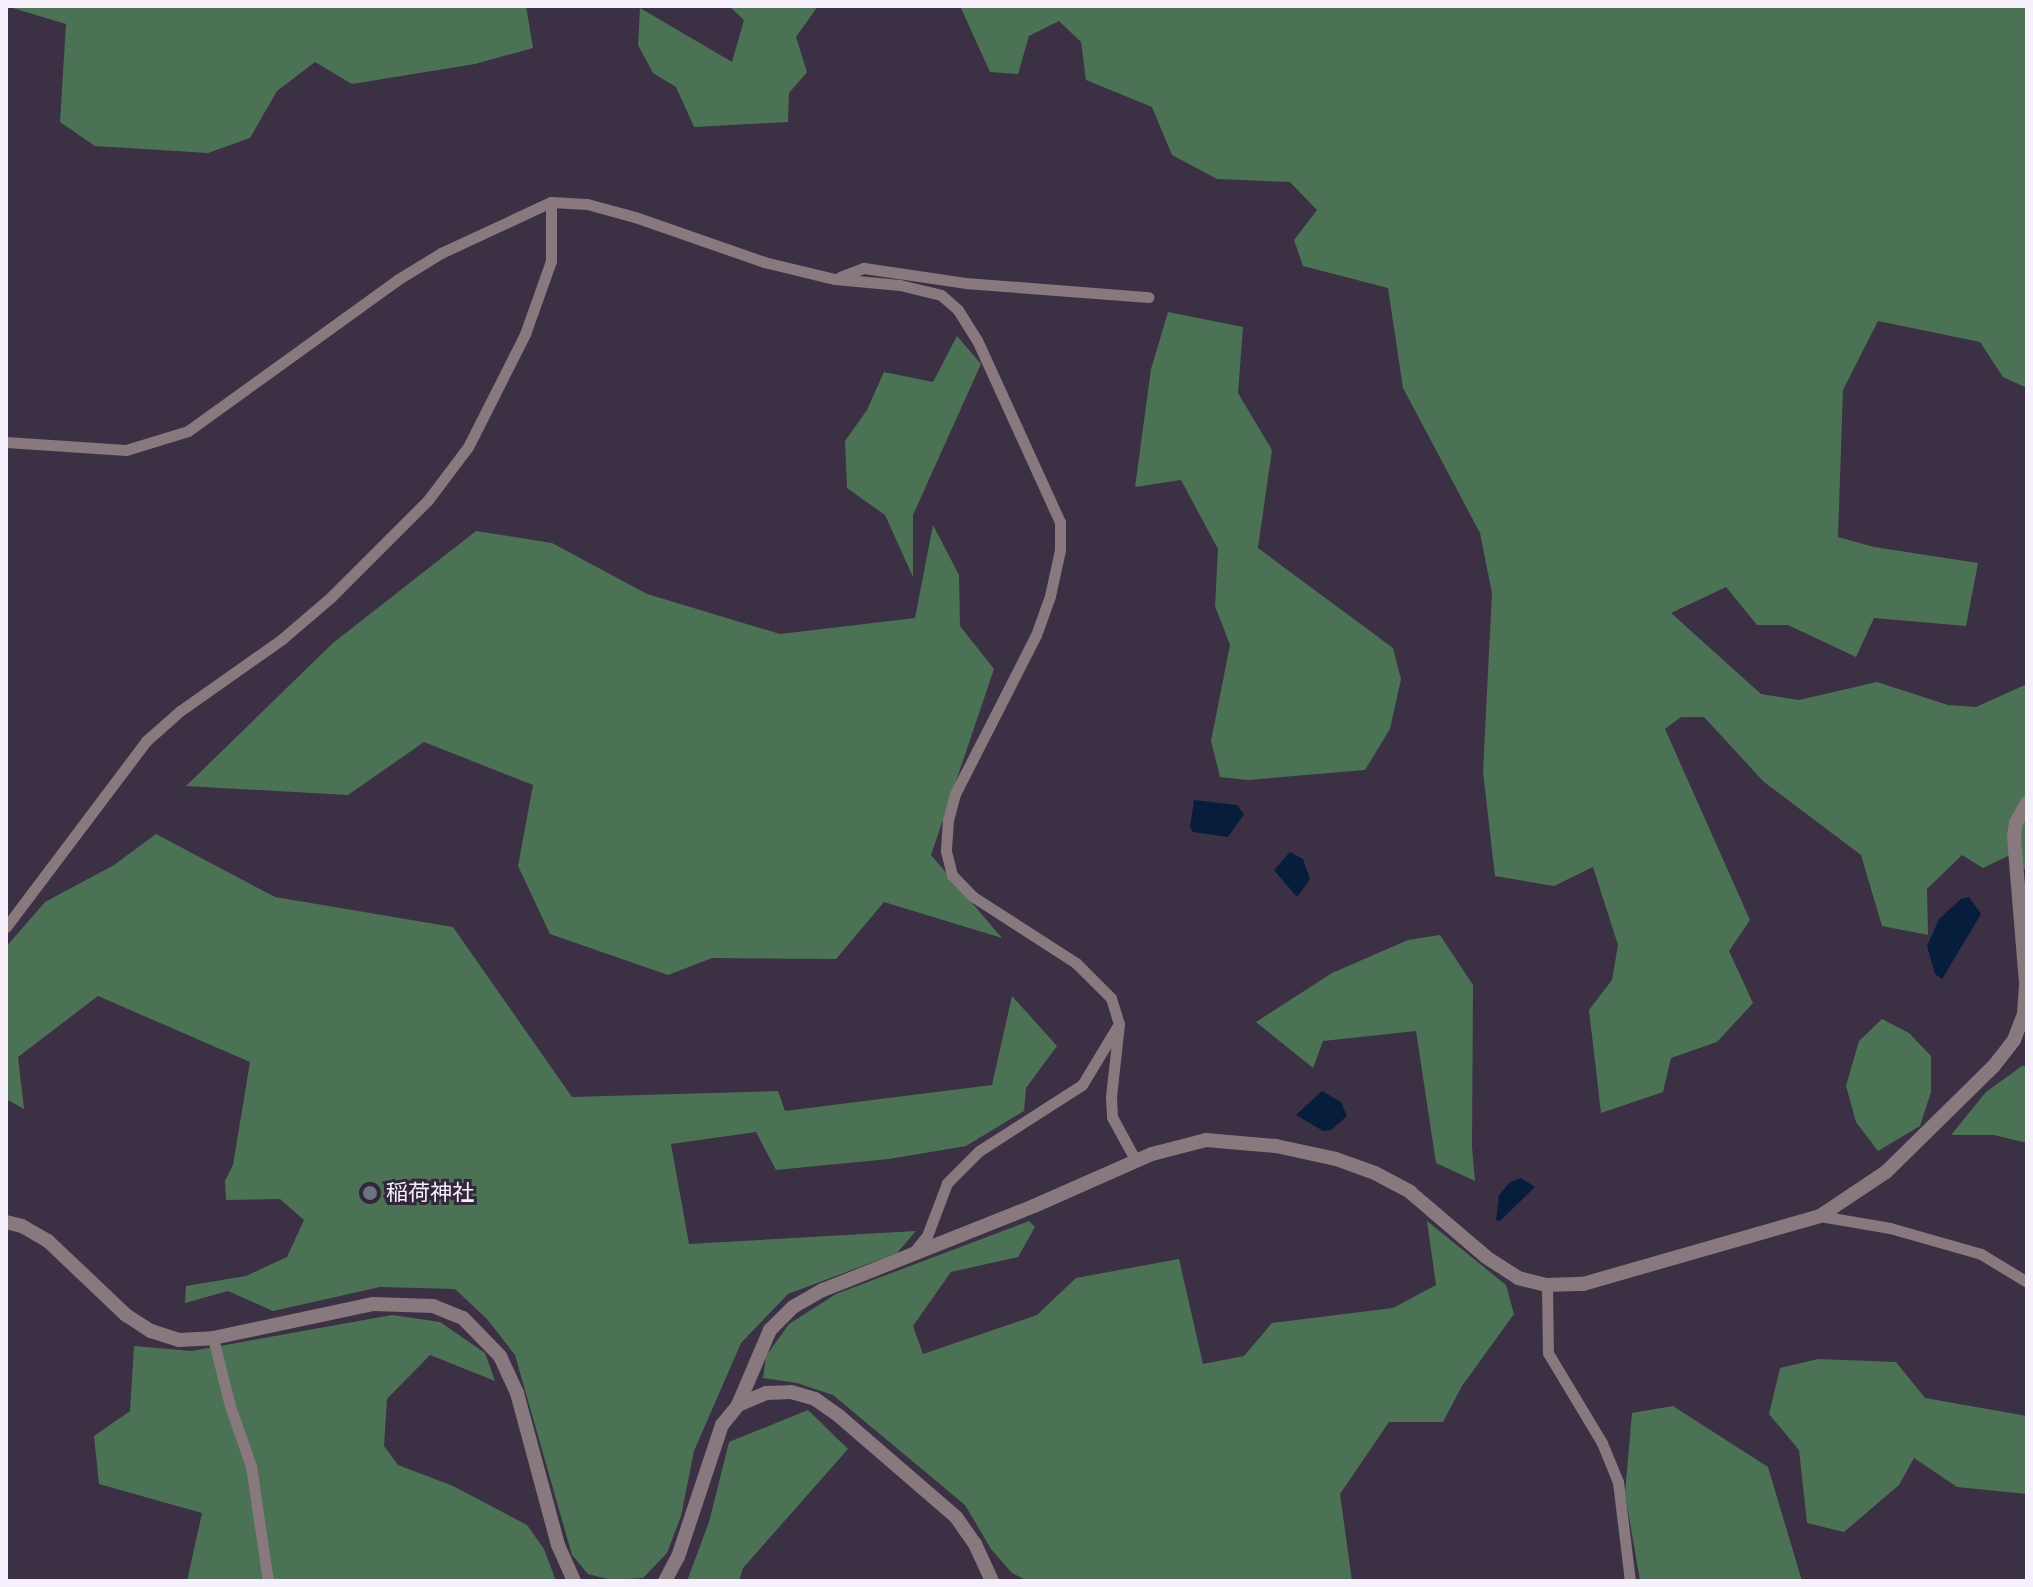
<!DOCTYPE html>
<meta charset="utf-8">
<style>
body{margin:0}
#map{position:relative;width:2033px;height:1587px;overflow:hidden;background:#3c3045;font-family:Figtree,"Noto Sans JP",sans-serif}
div>[style]{position:absolute}
.forest>*{inset:0;background:#4b7255}
.water>*{inset:0;background:#061e3b}
.minor>*{height:11px;margin:-5.5px;padding:0 5.5px;transform-origin:5.5px;border-radius:5.5px;background:#87797d}
.tertiary>*{height:14px;margin:-7px;padding:0 7px;transform-origin:7px;border-radius:7px;background:#87797d}
.dots>*{width:22px;height:22px;translate:-50% -50%;box-sizing:border-box;border:4px solid #32263a;border-radius:50%}
span{translate:-50% -50%;white-space:nowrap;text-align:center;line-height:1.15;-webkit-text-stroke:6px #32263a;paint-order:stroke}
.poi-label{font-size:22px;color:#f6effc}
.left{translate:0 -50%;text-align:left}
.frame{position:absolute;inset:0;border:8px solid #f6effc;pointer-events:none}
</style>
<div id="map">
<div class="forest">
<div style="clip-path:polygon(6px 6px,526px 6px,533px 48px,475px 64px,352px 84px,315px 62px,277px 91px,250px 138px,208px 153px,95px 146px,60px 122px,66px 24px)"></div>
<div style="clip-path:polygon(729px 6px,818px 6px,796px 37px,807px 72px,789px 93px,788px 122px,694px 127px,676px 87px,653px 73px,638px 45px,640px 8px,732px 62px,744px 20px)"></div>
<div style="clip-path:polygon(960px 6px,2027px 6px,2027px 388px,2003px 377px,1980px 342px,1878px 321px,1843px 390px,1838px 537px,1874px 547px,1978px 563px,1966px 626px,1874px 618px,1856px 657px,1788px 625px,1757px 625px,1726px 587px,1671px 613px,1761px 694px,1799px 700px,1877px 682px,1948px 705px,1976px 707px,2027px 684px,2027px 871px,2008px 856px,1983px 868px,1962px 855px,1927px 889px,1928px 935px,1882px 926px,1861px 855px,1764px 782px,1704px 717px,1681px 717px,1665px 729px,1750px 920px,1729px 951px,1753px 1003px,1717px 1042px,1671px 1058px,1663px 1092px,1601px 1113px,1589px 1010px,1612px 980px,1618px 945px,1593px 867px,1554px 886px,1495px 876px,1483px 772px,1492px 593px,1480px 533px,1403px 388px,1388px 288px,1303px 266px,1294px 240px,1317px 210px,1290px 182px,1217px 179px,1172px 155px,1152px 107px,1086px 80px,1081px 42px,1059px 21px,1029px 36px,1018px 74px,990px 72px)"></div>
<div style="clip-path:polygon(1168px 312px,1243px 327px,1238px 393px,1272px 450px,1258px 548px,1393px 648px,1401px 679px,1390px 729px,1365px 770px,1248px 780px,1220px 777px,1211px 741px,1230px 645px,1215px 606px,1218px 549px,1181px 480px,1135px 487px,1151px 369px)"></div>
<div style="clip-path:polygon(957px 336px,981px 364px,913px 515px,913px 577px,885px 515px,847px 488px,845px 441px,867px 410px,884px 372px,933px 382px)"></div>
<div style="clip-path:polygon(933px 525px,959px 575px,960px 626px,994px 669px,931px 855px,1002px 938px,884px 902px,836px 959px,712px 958px,668px 975px,550px 934px,518px 866px,533px 785px,424px 742px,348px 795px,186px 786px,333px 643px,476px 531px,552px 543px,647px 594px,780px 634px,915px 618px)"></div>
<div style="clip-path:polygon(156px 834px,275px 897px,453px 927px,572px 1097px,778px 1091px,785px 1111px,992px 1085px,1012px 996px,1057px 1046px,1026px 1088px,1024px 1111px,966px 1146px,889px 1159px,776px 1170px,756px 1132px,671px 1144px,689px 1244px,916px 1231px,897px 1253px,788px 1294px,741px 1343px,694px 1451px,681px 1516px,667px 1553px,643px 1578px,611px 1580px,588px 1574px,572px 1555px,515px 1355px,487px 1319px,455px 1289px,380px 1287px,273px 1311px,228px 1291px,185px 1303px,186px 1286px,246px 1276px,287px 1257px,304px 1220px,280px 1199px,226px 1200px,225px 1181px,233px 1165px,250px 1062px,98px 996px,18px 1057px,24px 1109px,6px 1099px,6px 947px,45px 902px,114px 865px)"></div>
<div style="clip-path:polygon(1440px 935px,1473px 985px,1472px 1147px,1475px 1181px,1436px 1163px,1416px 1031px,1323px 1041px,1313px 1068px,1256px 1022px,1332px 973px,1408px 940px)"></div>
<div style="clip-path:polygon(1882px 1019px,1909px 1033px,1931px 1056px,1931px 1092px,1920px 1126px,1878px 1151px,1856px 1122px,1846px 1086px,1859px 1041px)"></div>
<div style="clip-path:polygon(2022px 1066px,2027px 1066px,2027px 1143px,1994px 1135px,1951px 1135px,1986px 1092px)"></div>
<div style="clip-path:polygon(1029px 1221px,1035px 1227px,1018px 1257px,951px 1272px,913px 1326px,923px 1354px,1037px 1315px,1076px 1278px,1179px 1259px,1203px 1364px,1244px 1356px,1272px 1323px,1393px 1308px,1436px 1285px,1427px 1221px,1506px 1285px,1514px 1314px,1462px 1386px,1443px 1422px,1389px 1422px,1340px 1494px,1352px 1581px,1028px 1581px,1012px 1573px,991px 1549px,965px 1505px,833px 1395px,797px 1383px,763px 1378px,766px 1356px,789px 1324px,836px 1294px)"></div>
<div style="clip-path:polygon(392px 1315px,440px 1322px,485px 1353px,495px 1381px,430px 1355px,387px 1399px,384px 1446px,398px 1465px,453px 1486px,527px 1525px,544px 1549px,556px 1581px,187px 1581px,202px 1513px,99px 1484px,94px 1436px,130px 1411px,134px 1346px,192px 1351px)"></div>
<div style="clip-path:polygon(1818px 1359px,1896px 1362px,1925px 1398px,2027px 1416px,2027px 1494px,1957px 1487px,1914px 1458px,1899px 1485px,1844px 1532px,1807px 1523px,1799px 1450px,1769px 1414px,1780px 1368px)"></div>
<div style="clip-path:polygon(1673px 1406px,1768px 1467px,1802px 1581px,1640px 1581px,1625px 1493px,1632px 1413px)"></div>
<div style="clip-path:polygon(808px 1410px,848px 1449px,743px 1568px,739px 1581px,687px 1581px,709px 1522px,729px 1442px)"></div>
</div>
<div class="water">
<div style="clip-path:polygon(1194px 800px,1237px 805px,1244px 814px,1228px 837px,1193px 832px,1190px 827px)"></div>
<div style="clip-path:polygon(1290px 852px,1303px 859px,1310px 879px,1297px 897px,1274px 870px)"></div>
<div style="clip-path:polygon(1969px 897px,1981px 914px,1942px 979px,1935px 974px,1927px 946px,1939px 919px,1961px 899px)"></div>
<div style="clip-path:polygon(1322px 1091px,1341px 1102px,1347px 1116px,1331px 1130px,1323px 1131px,1296px 1115px)"></div>
<div style="clip-path:polygon(1521px 1178px,1535px 1187px,1500px 1221px,1496px 1220px,1499px 1195px,1510px 1182px)"></div>
</div>
<div class="minor">
<div style="left:840px;top:277px;width:26px;rotate:-21deg"></div>
<div style="left:864px;top:268px;width:102px;rotate:8.4deg"></div>
<div style="left:965px;top:283px;width:184px;rotate:4.4deg"></div>
<div style="left:6px;top:442px;width:120px;rotate:3.8deg"></div>
<div style="left:126px;top:450px;width:65px;rotate:-17deg"></div>
<div style="left:188px;top:431px;width:258px;rotate:-35.8deg"></div>
<div style="left:397px;top:280px;width:52px;rotate:-31.5deg"></div>
<div style="left:441px;top:253px;width:121px;rotate:-24.9deg"></div>
<div style="left:551px;top:202px;width:36px;rotate:3deg"></div>
<div style="left:587px;top:204px;width:50px;rotate:15.2deg"></div>
<div style="left:635px;top:217px;width:137px;rotate:19.2deg"></div>
<div style="left:764px;top:262px;width:73px;rotate:13.5deg"></div>
<div style="left:835px;top:279px;width:65px;rotate:5.3deg"></div>
<div style="left:900px;top:285px;width:42px;rotate:13.7deg"></div>
<div style="left:941px;top:295px;width:23px;rotate:41deg"></div>
<div style="left:958px;top:310px;width:36px;rotate:58deg"></div>
<div style="left:977px;top:340px;width:200px;rotate:65.5deg"></div>
<div style="left:1060px;top:522px;width:28px;rotate:90deg"></div>
<div style="left:1060px;top:550px;width:47px;rotate:102.3deg"></div>
<div style="left:1050px;top:596px;width:41px;rotate:109.7deg"></div>
<div style="left:1036px;top:635px;width:178px;rotate:117deg"></div>
<div style="left:955px;top:794px;width:27px;rotate:105deg"></div>
<div style="left:948px;top:820px;width:31px;rotate:94deg"></div>
<div style="left:946px;top:851px;width:25px;rotate:76deg"></div>
<div style="left:952px;top:875px;width:29px;rotate:46deg"></div>
<div style="left:972px;top:896px;width:124px;rotate:32.8deg"></div>
<div style="left:1076px;top:963px;width:49px;rotate:45deg"></div>
<div style="left:1111px;top:998px;width:27px;rotate:73deg"></div>
<div style="left:1119px;top:1024px;width:73px;rotate:96.3deg"></div>
<div style="left:1111px;top:1097px;width:20px;rotate:87deg"></div>
<div style="left:1112px;top:1117px;width:50px;rotate:61.4deg"></div>
<div style="left:6px;top:927px;width:233px;rotate:-53deg"></div>
<div style="left:146px;top:741px;width:45px;rotate:-41.4deg"></div>
<div style="left:180px;top:711px;width:125px;rotate:-35.2deg"></div>
<div style="left:282px;top:639px;width:65px;rotate:-40.6deg"></div>
<div style="left:331px;top:597px;width:137px;rotate:-45deg"></div>
<div style="left:428px;top:500px;width:66px;rotate:-53deg"></div>
<div style="left:468px;top:447px;width:127px;rotate:-63.2deg"></div>
<div style="left:525px;top:334px;width:77px;rotate:-70.4deg"></div>
<div style="left:551px;top:261px;width:59px;rotate:-90deg"></div>
<div style="left:1820px;top:1216px;width:71px;rotate:9.7deg"></div>
<div style="left:1890px;top:1228px;width:95px;rotate:15.9deg"></div>
<div style="left:1981px;top:1254px;width:54px;rotate:31.3deg"></div>
<div style="left:913px;top:1253px;width:22px;rotate:-51deg"></div>
<div style="left:927px;top:1236px;width:57px;rotate:-69.3deg"></div>
<div style="left:947px;top:1183px;width:45px;rotate:-45deg"></div>
<div style="left:979px;top:1151px;width:122px;rotate:-32.7deg"></div>
<div style="left:1082px;top:1085px;width:68px;rotate:-58.9deg"></div>
<div style="left:1547px;top:1285px;width:68px;rotate:89.2deg"></div>
<div style="left:1548px;top:1353px;width:105px;rotate:59deg"></div>
<div style="left:1602px;top:1443px;width:42px;rotate:67.7deg"></div>
<div style="left:1618px;top:1482px;width:100px;rotate:83.1deg"></div>
<div style="left:213px;top:1338px;width:70px;rotate:76deg"></div>
<div style="left:230px;top:1406px;width:64px;rotate:70.7deg"></div>
<div style="left:251px;top:1466px;width:116px;rotate:81.6deg"></div>
</div>
<div class="tertiary">
<div style="left:6px;top:1222px;width:16px;rotate:14deg"></div>
<div style="left:22px;top:1226px;width:30px;rotate:30deg"></div>
<div style="left:48px;top:1241px;width:108px;rotate:43.5deg"></div>
<div style="left:126px;top:1315px;width:30px;rotate:33deg"></div>
<div style="left:151px;top:1331px;width:29px;rotate:18deg"></div>
<div style="left:179px;top:1340px;width:34px;rotate:-3deg"></div>
<div style="left:213px;top:1338px;width:164px;rotate:-12deg"></div>
<div style="left:373px;top:1304px;width:60px;rotate:1.9deg"></div>
<div style="left:433px;top:1306px;width:32px;rotate:22deg"></div>
<div style="left:463px;top:1318px;width:53px;rotate:45.8deg"></div>
<div style="left:500px;top:1356px;width:41px;rotate:65.3deg"></div>
<div style="left:517px;top:1393px;width:157px;rotate:74.9deg"></div>
<div style="left:558px;top:1545px;width:39px;rotate:66deg"></div>
<div style="left:738px;top:1405px;width:82px;rotate:-66.9deg"></div>
<div style="left:770px;top:1330px;width:33px;rotate:-45deg"></div>
<div style="left:793px;top:1307px;width:34px;rotate:-30deg"></div>
<div style="left:823px;top:1290px;width:227px;rotate:-21.7deg"></div>
<div style="left:1034px;top:1206px;width:129px;rotate:-23.8deg"></div>
<div style="left:1152px;top:1154px;width:56px;rotate:-14.5deg"></div>
<div style="left:1206px;top:1140px;width:70px;rotate:4.9deg"></div>
<div style="left:1276px;top:1146px;width:61px;rotate:12.2deg"></div>
<div style="left:1336px;top:1159px;width:41px;rotate:19.7deg"></div>
<div style="left:1375px;top:1173px;width:40px;rotate:28deg"></div>
<div style="left:1410px;top:1192px;width:100px;rotate:40.5deg"></div>
<div style="left:1486px;top:1257px;width:38px;rotate:33deg"></div>
<div style="left:1518px;top:1278px;width:30px;rotate:14deg"></div>
<div style="left:1547px;top:1285px;width:36px;rotate:-2deg"></div>
<div style="left:1583px;top:1284px;width:247px;rotate:-16deg"></div>
<div style="left:1820px;top:1216px;width:79px;rotate:-33.7deg"></div>
<div style="left:1886px;top:1172px;width:150px;rotate:-44.5deg"></div>
<div style="left:1993px;top:1067px;width:34px;rotate:-52deg"></div>
<div style="left:2014px;top:1040px;width:28px;rotate:-69deg"></div>
<div style="left:2024px;top:1014px;width:31px;rotate:-86deg"></div>
<div style="left:2026px;top:983px;width:146px;rotate:-94.7deg"></div>
<div style="left:2014px;top:837px;width:14px;rotate:-82deg"></div>
<div style="left:2016px;top:823px;width:23px;rotate:-61deg"></div>
<div style="left:665px;top:1581px;width:27px;rotate:-62deg"></div>
<div style="left:678px;top:1557px;width:139px;rotate:-71.6deg"></div>
<div style="left:722px;top:1425px;width:26px;rotate:-51deg"></div>
<div style="left:738px;top:1405px;width:30px;rotate:-23deg"></div>
<div style="left:766px;top:1393px;width:25px;rotate:-2deg"></div>
<div style="left:791px;top:1392px;width:25px;rotate:16deg"></div>
<div style="left:815px;top:1399px;width:29px;rotate:35deg"></div>
<div style="left:839px;top:1416px;width:155px;rotate:40.8deg"></div>
<div style="left:956px;top:1517px;width:33px;rotate:55deg"></div>
<div style="left:975px;top:1544px;width:41px;rotate:65.3deg"></div>
</div>
<div class="dots">
<div style="left:370px;top:1193px;background:#6b7280"></div>
</div>
<div class="poi-label">
<span class="left" style="left:386px;top:1193px">稲荷神社</span>
</div>
<div class="frame"></div>
</div>
